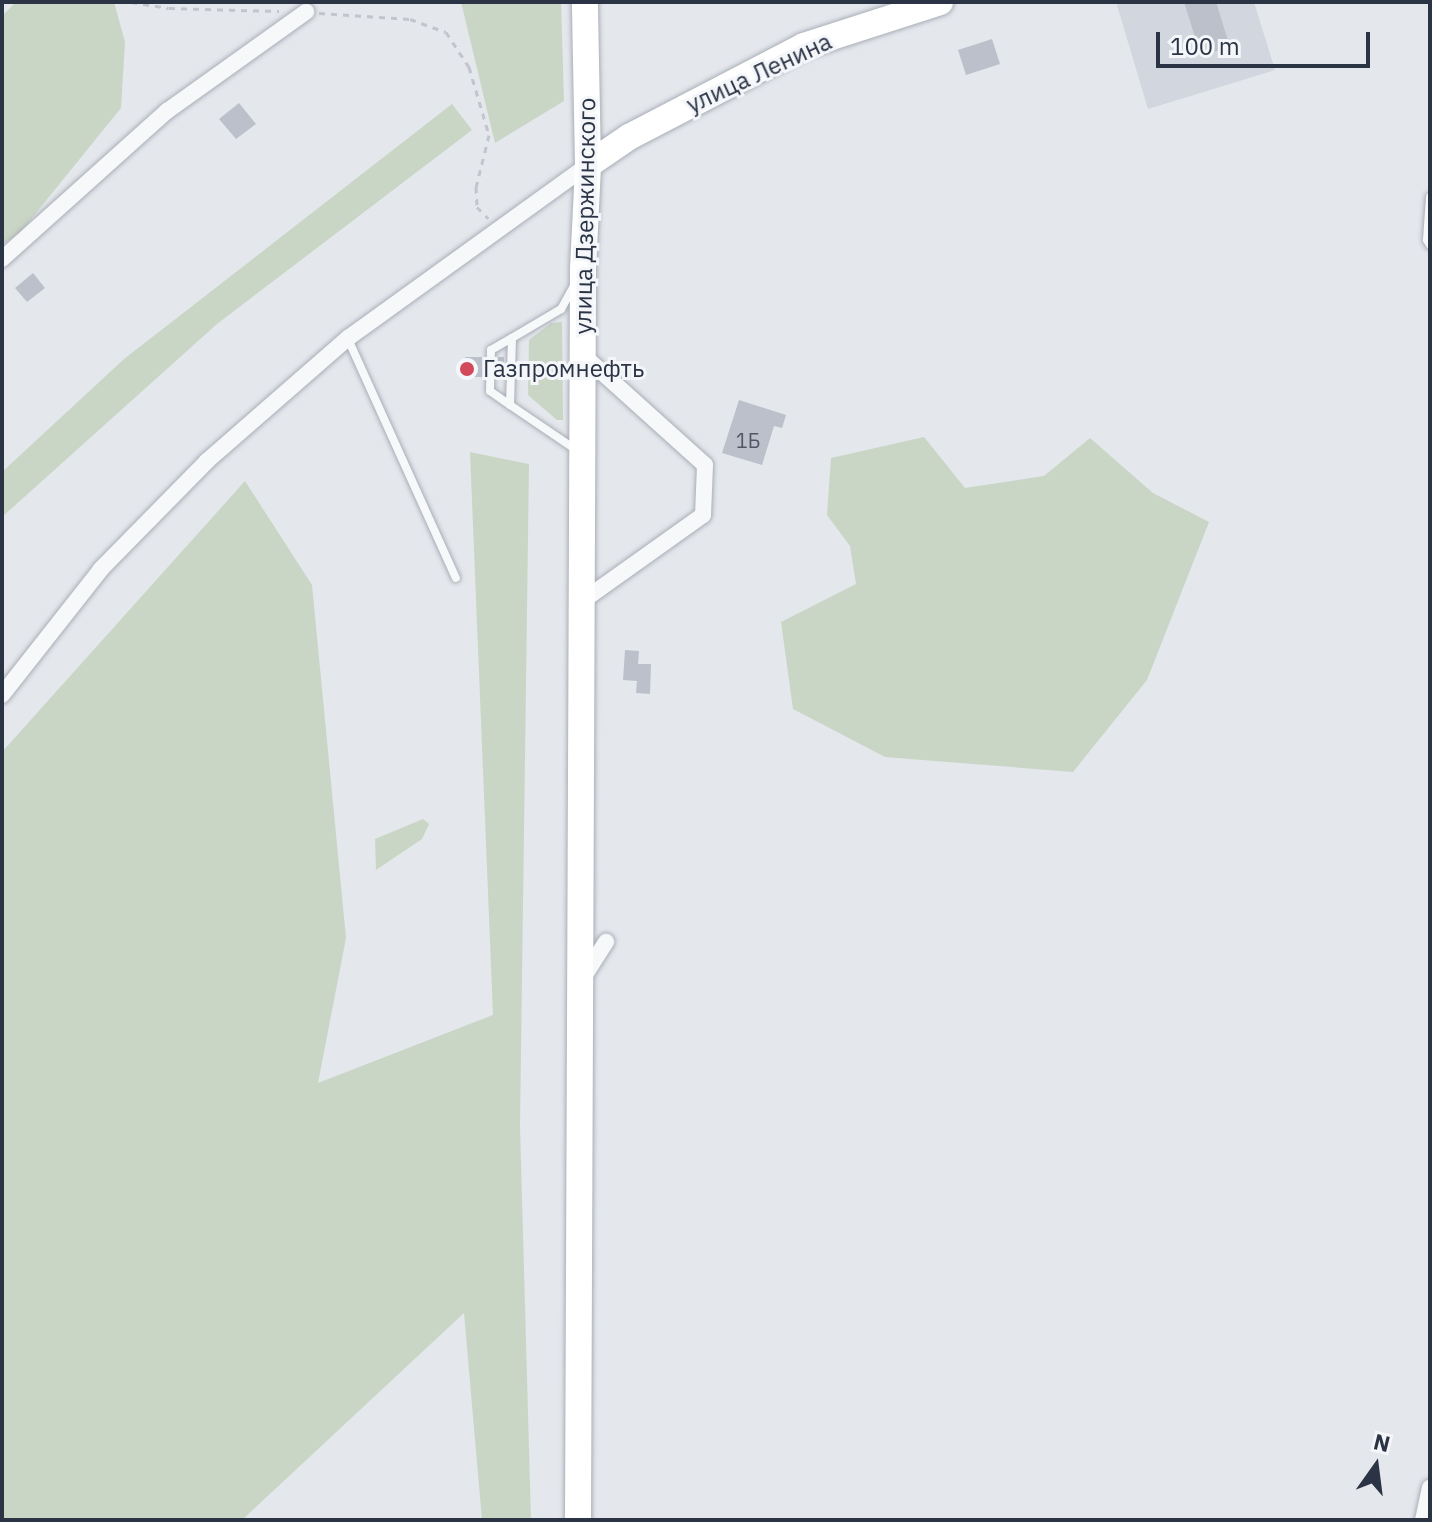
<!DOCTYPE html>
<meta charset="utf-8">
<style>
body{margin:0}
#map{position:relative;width:1432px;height:1522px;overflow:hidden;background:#e4e7ec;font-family:"IBM Plex Sans",sans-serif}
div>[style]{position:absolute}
.built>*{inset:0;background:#d2d6de}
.green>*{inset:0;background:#c9d6c5}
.building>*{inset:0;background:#bbc0ca}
.path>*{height:3px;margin-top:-1.5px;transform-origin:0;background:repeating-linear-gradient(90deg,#c2c5cb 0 6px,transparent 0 12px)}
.roads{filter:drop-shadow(0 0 2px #a9aeb7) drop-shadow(0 0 2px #a9aeb7)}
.lane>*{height:8px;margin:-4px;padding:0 4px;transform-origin:4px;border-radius:4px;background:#f7f8fa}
.street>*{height:16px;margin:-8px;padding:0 8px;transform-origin:8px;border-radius:8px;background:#f7f8fa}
.primary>*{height:26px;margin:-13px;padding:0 13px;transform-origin:13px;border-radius:13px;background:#fff}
.dots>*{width:22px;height:22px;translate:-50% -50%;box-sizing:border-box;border:4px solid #f4f6f9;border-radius:50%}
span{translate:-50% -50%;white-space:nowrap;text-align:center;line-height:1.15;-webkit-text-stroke:6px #f4f6f9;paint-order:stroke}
.number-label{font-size:20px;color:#4f5766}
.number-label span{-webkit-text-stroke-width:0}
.street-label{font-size:24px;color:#2b3445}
.poi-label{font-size:24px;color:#2b3445}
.left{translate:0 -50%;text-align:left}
.frame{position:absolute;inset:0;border:4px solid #2b3445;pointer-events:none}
.north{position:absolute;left:1336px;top:1426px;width:80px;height:80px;-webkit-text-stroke:6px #f4f6f9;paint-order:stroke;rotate:14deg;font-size:22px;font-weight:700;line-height:32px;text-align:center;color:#2b3445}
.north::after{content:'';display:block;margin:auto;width:28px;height:36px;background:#2b3445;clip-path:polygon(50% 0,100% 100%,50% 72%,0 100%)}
.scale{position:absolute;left:1156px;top:32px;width:214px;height:36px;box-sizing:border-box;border:4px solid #2b3445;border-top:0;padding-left:10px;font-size:24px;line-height:28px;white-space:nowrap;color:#2b3445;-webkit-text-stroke:6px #f4f6f9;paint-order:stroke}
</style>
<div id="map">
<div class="built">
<div style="clip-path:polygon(1116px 2px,1254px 2px,1275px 70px,1148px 109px)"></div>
</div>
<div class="green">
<div style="clip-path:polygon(16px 2px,114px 2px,125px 42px,121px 108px,19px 234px,2px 244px,2px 16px)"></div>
<div style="clip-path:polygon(461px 2px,561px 2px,564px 101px,495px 143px)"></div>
<div style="clip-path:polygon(452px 104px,472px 130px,217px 324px,2px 517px,2px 472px,124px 359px)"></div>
<div style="clip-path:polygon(562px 322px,563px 420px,557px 420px,528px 395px,529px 340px,551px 323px)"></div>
<div style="clip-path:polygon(924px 437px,965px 488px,1044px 476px,1090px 438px,1153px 493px,1209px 522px,1147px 680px,1073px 772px,885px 757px,793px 709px,781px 622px,856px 584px,850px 546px,827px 515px,831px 458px)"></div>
<div style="clip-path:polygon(470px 452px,529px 464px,520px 1126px,531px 1520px,482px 1520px,464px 1313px,242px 1520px,2px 1520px,2px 752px,245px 481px,312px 585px,346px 938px,318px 1083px,493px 1015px)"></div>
<div style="clip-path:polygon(423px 819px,429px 824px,422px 839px,376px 870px,375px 839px)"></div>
</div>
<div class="building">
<div style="clip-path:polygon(1184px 2px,1216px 2px,1230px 47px,1201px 56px)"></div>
<div style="clip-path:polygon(992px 39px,1000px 64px,966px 75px,958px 50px)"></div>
<div style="clip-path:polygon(239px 103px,256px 124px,236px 139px,219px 119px)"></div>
<div style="clip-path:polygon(33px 273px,45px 288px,27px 302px,15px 288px)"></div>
<div style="clip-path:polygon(465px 357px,484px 357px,483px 377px,465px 377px)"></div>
<div style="clip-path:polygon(498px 357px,504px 357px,504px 377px,497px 377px)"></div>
<div style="clip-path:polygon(739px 400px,786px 415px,782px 428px,774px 426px,762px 465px,722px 453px)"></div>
<div style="clip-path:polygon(625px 650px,639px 651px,638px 664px,651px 664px,650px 694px,636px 693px,637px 681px,623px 680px)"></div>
</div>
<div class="path">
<div style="left:131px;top:2px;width:38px;rotate:9deg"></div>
<div style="left:169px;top:8px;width:110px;rotate:1.6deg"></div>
<div style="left:319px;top:13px;width:91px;rotate:3.8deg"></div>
<div style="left:410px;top:19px;width:38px;rotate:20deg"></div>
<div style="left:446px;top:32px;width:42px;rotate:56.7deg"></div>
<div style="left:469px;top:67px;width:71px;rotate:73.6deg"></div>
<div style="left:489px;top:135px;width:54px;rotate:104deg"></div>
<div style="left:476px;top:187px;width:20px;rotate:87deg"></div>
<div style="left:477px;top:207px;width:16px;rotate:45deg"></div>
</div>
<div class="roads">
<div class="lane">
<div style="left:1430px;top:197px;width:43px;rotate:94deg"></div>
<div style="left:1427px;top:240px;width:6px;rotate:59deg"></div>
<div style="left:575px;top:284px;width:29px;rotate:119deg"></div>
<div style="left:561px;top:309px;width:57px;rotate:149.4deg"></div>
<div style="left:512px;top:338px;width:67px;rotate:91.7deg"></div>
<div style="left:510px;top:405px;width:82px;rotate:34.1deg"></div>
<div style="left:348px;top:339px;width:262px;rotate:65.7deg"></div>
<div style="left:510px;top:405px;width:24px;rotate:-145deg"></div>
<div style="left:490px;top:391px;width:41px;rotate:-88.6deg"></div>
<div style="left:491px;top:350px;width:24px;rotate:-30deg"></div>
</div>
<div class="street">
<div style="left:2px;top:259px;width:222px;rotate:-41.9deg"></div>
<div style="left:167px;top:111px;width:171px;rotate:-35.5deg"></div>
<div style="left:581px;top:602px;width:150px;rotate:-35.5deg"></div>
<div style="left:703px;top:515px;width:50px;rotate:-87.7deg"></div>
<div style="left:705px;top:465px;width:164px;rotate:-138deg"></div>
<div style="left:2px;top:695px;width:160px;rotate:-51.8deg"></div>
<div style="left:101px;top:569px;width:151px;rotate:-45.5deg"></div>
<div style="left:207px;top:461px;width:187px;rotate:-41.1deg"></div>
<div style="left:348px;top:338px;width:296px;rotate:-35.8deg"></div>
<div style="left:583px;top:978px;width:43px;rotate:-57.4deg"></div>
<div style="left:1423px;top:1520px;width:33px;rotate:-78deg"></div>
</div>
<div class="primary">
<div style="left:588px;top:165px;width:50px;rotate:-34.3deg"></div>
<div style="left:629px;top:137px;width:197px;rotate:-27.5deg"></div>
<div style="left:804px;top:46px;width:143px;rotate:-17.9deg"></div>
<div style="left:578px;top:1520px;width:1251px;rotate:-89.77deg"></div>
<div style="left:583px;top:269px;width:104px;rotate:-87.2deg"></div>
<div style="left:588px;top:165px;width:163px;rotate:-91.1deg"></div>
</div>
</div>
<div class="dots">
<div style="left:467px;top:369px;background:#d1495b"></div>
</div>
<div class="number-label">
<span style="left:748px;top:440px">1Б</span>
</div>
<div class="street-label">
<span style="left:759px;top:73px;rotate:-25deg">улица Ленина</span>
<span style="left:585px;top:216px;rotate:-89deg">улица Дзержинского</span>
</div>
<div class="poi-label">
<span class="left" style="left:483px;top:369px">Газпромнефть</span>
</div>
<div class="frame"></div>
<div class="north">N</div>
<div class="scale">100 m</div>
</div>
